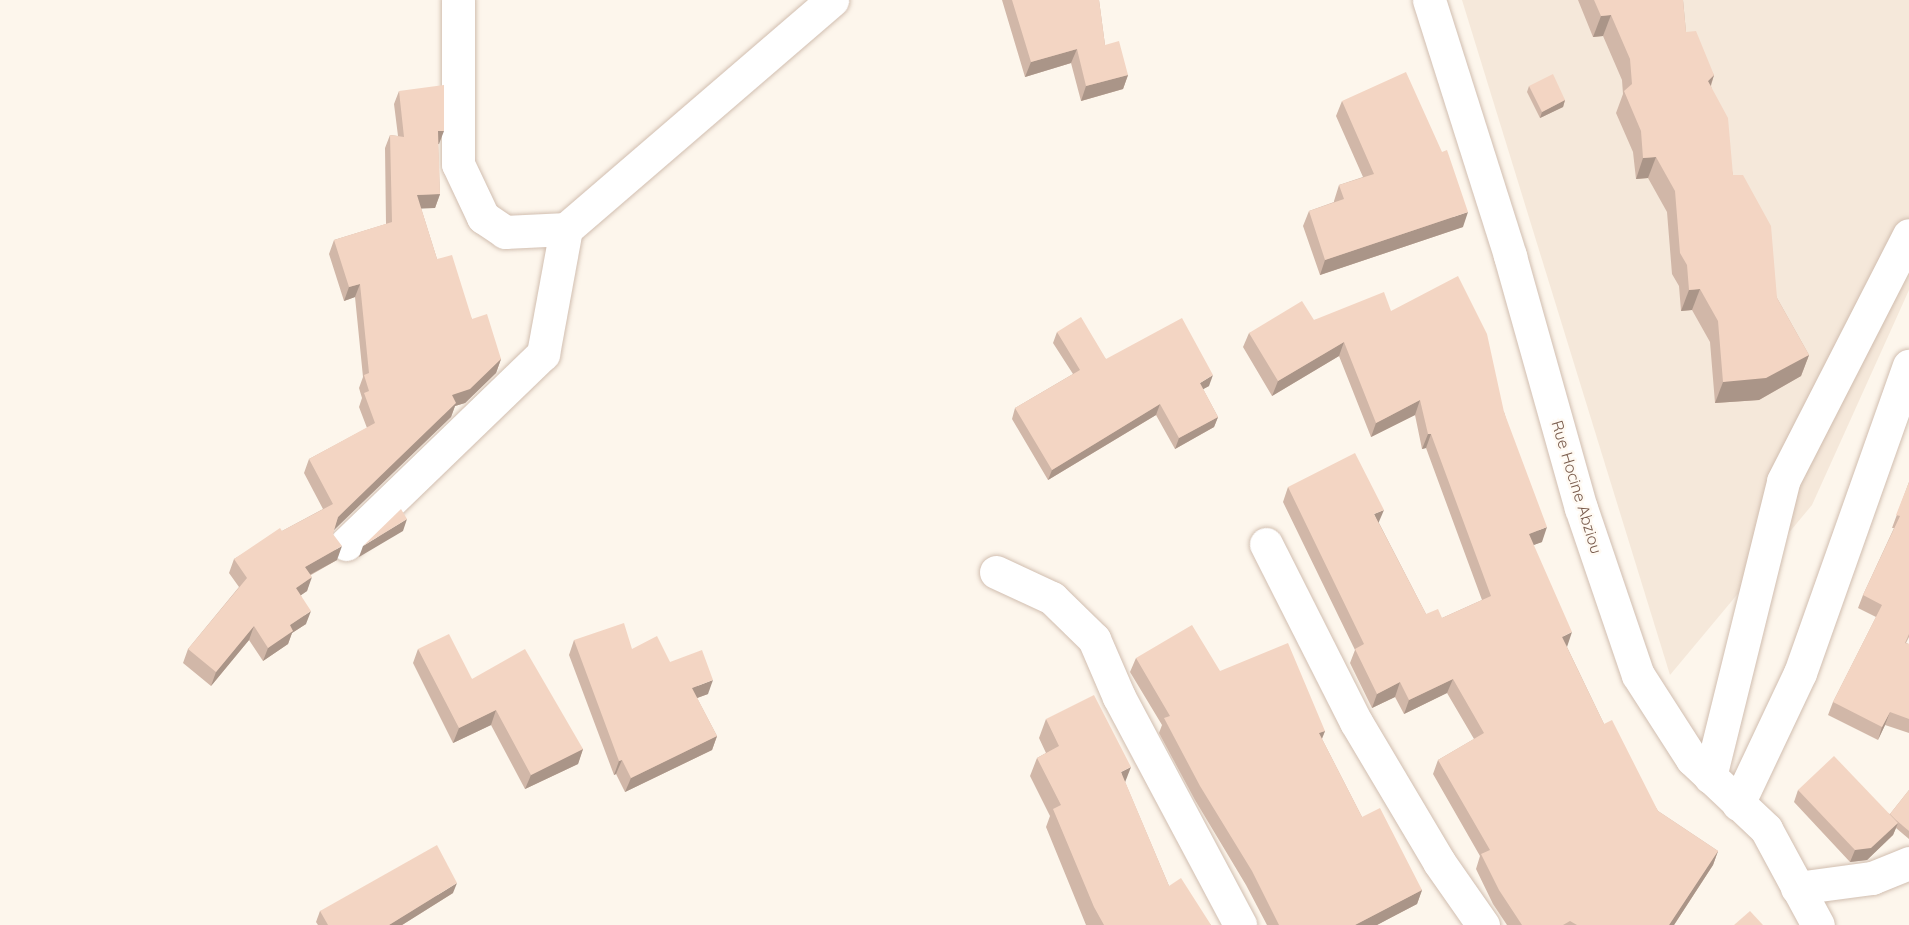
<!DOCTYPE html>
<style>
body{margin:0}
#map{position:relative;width:1909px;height:925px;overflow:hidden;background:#fdf6ec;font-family:Quicksand,sans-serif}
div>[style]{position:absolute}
.residential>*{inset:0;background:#f5e8da}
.roads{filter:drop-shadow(0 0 2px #d1beb0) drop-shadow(0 0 2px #d1beb0)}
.street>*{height:33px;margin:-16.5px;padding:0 16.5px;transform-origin:16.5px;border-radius:16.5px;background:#fff}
.wall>*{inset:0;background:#d1b7a8}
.shaded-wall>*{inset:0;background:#aa9588}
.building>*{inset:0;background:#f3d5c3}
span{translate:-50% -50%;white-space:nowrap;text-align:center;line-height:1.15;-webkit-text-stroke:5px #fffaf3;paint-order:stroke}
.street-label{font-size:16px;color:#7a5c4d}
</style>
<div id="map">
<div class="residential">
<div style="clip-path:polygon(1462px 0,1909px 0,1909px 290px,1812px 505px,1670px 675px)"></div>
</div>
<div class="roads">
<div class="street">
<div style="left:458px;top:0;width:164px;rotate:90deg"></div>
<div style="left:458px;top:164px;width:59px;rotate:64.7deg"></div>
<div style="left:483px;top:217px;width:27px;rotate:34deg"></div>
<div style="left:505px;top:232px;width:61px;rotate:-2.8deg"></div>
<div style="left:1429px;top:0;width:269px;rotate:72.4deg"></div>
<div style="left:1510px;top:256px;width:262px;rotate:74.3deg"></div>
<div style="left:1581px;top:508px;width:176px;rotate:71.2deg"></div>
<div style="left:1638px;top:675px;width:100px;rotate:57.3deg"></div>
<div style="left:1692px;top:759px;width:102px;rotate:43.4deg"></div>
<div style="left:1766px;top:829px;width:109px;rotate:61.6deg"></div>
<div style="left:346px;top:544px;width:274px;rotate:-44deg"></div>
<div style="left:543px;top:354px;width:127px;rotate:-79.6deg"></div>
<div style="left:566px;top:229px;width:351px;rotate:-40.7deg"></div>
<div style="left:1266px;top:544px;width:199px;rotate:63.2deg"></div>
<div style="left:1356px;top:722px;width:163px;rotate:59.3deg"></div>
<div style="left:1439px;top:862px;width:77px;rotate:55.1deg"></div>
<div style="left:996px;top:572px;width:62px;rotate:24.9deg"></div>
<div style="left:1052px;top:598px;width:59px;rotate:44.3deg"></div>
<div style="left:1094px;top:639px;width:63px;rotate:66.7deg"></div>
<div style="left:1119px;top:697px;width:258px;rotate:62deg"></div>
<div style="left:1710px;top:777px;width:305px;rotate:-76.1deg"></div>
<div style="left:1783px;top:481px;width:276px;rotate:-62.9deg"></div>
<div style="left:1738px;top:804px;width:145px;rotate:-64.7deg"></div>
<div style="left:1800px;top:673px;width:326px;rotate:-70.5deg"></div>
<div style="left:1797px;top:888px;width:76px;rotate:-7.6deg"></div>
<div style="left:1872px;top:878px;width:40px;rotate:-22deg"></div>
</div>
</div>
<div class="wall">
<div style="clip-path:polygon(1002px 0,1099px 0,1105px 45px,1128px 75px,1123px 89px,1081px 101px,1071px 63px,1025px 77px)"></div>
<div style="clip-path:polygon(1578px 0,1683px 0,1686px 32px,1714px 75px,1711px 86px,1733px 175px,1777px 298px,1809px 355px,1801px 376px,1759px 400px,1715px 403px,1710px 342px,1692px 310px,1681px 311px,1679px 286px,1672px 274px,1667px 212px,1648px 178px,1636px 179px,1633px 152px,1616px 113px,1623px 94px,1622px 80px,1603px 36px,1593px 37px)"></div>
<div style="clip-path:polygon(1529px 86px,1565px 100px,1563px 107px,1540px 118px,1527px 92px)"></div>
<div style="clip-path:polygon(399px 91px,439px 144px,438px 144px,440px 194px,435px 208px,421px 208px,437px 259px,472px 319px,501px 359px,496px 373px,465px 403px,455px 406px,451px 417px,334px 529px,333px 534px,337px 560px,311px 575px,307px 591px,301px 595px,306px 624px,292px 633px,288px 644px,263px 661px,249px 640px,211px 686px,183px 663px,188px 649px,239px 587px,229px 573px,234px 559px,282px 531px,323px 509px,304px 473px,309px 459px,367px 428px,359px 407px,362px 398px,359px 388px,363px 377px,355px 297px,344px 301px,329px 254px,334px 240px,386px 224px,385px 148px,390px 135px,398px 136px,394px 104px)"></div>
<div style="clip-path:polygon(1342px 101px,1463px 227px,1320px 275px,1303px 226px,1309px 211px,1334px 202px,1334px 201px,1339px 185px,1363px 177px,1336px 116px)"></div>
<div style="clip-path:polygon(1391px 311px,1504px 412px,1542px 542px,1533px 545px,1567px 647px,1604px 724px,1658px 811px,1718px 851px,1713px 865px,1674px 925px,1507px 925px,1493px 904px,1476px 869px,1480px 856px,1433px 774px,1438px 760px,1474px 739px,1447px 693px,1404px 714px,1395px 697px,1372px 708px,1350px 663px,1355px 650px,1283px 502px,1288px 487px,1379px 523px,1426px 614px,1442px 618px,1482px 600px,1426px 448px,1422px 449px,1415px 415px,1371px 437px,1339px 356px,1272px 396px,1243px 347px,1249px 333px,1314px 320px)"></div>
<div style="clip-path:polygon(1057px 332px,1106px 359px,1209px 386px,1203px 389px,1218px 417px,1214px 427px,1175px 449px,1156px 415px,1048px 480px,1012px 419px,1015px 408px,1073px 374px,1053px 343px)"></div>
<div style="clip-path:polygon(1909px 482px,1909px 637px,1906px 643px,1909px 644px,1909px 733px,1885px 725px,1878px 740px,1828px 715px,1833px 702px,1876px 617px,1858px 608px,1863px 595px,1894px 528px,1892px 528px)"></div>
<div style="clip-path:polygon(574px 640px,632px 649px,670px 662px,708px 694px,697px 698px,717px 736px,712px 750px,625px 792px,616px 774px,614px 775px,569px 655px)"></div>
<div style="clip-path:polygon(418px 649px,472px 679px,583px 749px,578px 764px,525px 789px,491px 725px,453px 743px,413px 663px)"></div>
<div style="clip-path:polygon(1136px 658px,1220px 671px,1325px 731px,1322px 739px,1362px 817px,1422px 890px,1417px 904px,1377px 925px,1267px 925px,1246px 885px,1195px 800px,1159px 733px,1162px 725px,1130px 672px)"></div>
<div style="clip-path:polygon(1046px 719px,1125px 782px,1169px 886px,1211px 925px,1086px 925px,1046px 827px,1050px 816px,1030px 776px,1037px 758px,1046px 753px,1039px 738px)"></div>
<div style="clip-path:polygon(1798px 790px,1890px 814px,1909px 790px,1909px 839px,1896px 828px,1893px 835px,1867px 860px,1850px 862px,1794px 802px)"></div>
<div style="clip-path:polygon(453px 893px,402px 925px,318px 925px,316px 922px,320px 911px)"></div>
</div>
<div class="shaded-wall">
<div style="clip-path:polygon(1611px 15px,1603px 36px,1593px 37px,1601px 16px)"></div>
<div style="clip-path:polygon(1077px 49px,1071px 63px,1025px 77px,1031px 62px)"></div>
<div style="clip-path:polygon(1128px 75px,1123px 89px,1081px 101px,1086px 86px)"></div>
<div style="clip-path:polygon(1714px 75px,1707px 96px,1708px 81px)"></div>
<div style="clip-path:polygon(1565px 100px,1563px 107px,1540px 118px,1542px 112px)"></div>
<div style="clip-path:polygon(438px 131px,444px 131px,439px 144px,433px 145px)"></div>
<div style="clip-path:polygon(1656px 157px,1648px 178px,1636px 179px,1643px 158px)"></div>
<div style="clip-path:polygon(440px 194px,435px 208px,412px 209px,417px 195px)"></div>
<div style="clip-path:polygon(1468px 212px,1463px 227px,1320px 275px,1325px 260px)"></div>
<div style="clip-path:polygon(360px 284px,355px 297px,344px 301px,349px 287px)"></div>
<div style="clip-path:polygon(1700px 289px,1692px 310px,1681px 311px,1689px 290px)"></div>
<div style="clip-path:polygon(1344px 342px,1339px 356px,1272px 396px,1278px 381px)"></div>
<div style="clip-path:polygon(1809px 355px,1801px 376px,1759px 400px,1715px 403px,1723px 382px)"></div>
<div style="clip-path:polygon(501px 359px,496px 373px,465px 403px,455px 406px,451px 417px,333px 531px,338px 517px,452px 395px)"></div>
<div style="clip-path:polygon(1213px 375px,1209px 386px,1196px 393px,1200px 383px)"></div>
<div style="clip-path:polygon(1420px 400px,1415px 415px,1371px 437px,1376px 423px)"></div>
<div style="clip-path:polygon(1160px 404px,1156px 415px,1048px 480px,1052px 470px)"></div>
<div style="clip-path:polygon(1218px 417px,1214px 427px,1175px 449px,1179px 438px)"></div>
<div style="clip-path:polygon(1428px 434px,1431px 434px,1426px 448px,1422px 449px)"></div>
<div style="clip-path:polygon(1384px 510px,1378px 524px,1374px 514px)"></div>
<div style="clip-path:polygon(407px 519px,403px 531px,359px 557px,363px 546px)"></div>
<div style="clip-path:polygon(1547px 527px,1542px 542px,1523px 549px,1529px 534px)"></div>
<div style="clip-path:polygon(342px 546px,337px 560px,300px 580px,305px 567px)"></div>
<div style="clip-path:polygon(312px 577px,307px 591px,291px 602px,296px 588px)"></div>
<div style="clip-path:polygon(311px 611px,306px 624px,292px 633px,288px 644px,263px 661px,268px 648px,290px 625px)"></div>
<div style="clip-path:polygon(254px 626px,249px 640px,211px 686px,216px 672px)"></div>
<div style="clip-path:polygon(1572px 632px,1567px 647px,1562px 637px)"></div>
<div style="clip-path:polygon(1453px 679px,1447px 693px,1404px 714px,1409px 700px)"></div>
<div style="clip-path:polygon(713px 680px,708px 694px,686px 702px,692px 688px)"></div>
<div style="clip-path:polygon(1400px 682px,1395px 697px,1372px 708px,1377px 694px)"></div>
<div style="clip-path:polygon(496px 710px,491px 725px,453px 743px,459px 728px)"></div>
<div style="clip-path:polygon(1890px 712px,1885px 725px,1878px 740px,1882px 727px)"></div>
<div style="clip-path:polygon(1325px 731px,1319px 745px,1319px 733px)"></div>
<div style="clip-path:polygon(717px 736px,712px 750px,625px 792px,631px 778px)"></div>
<div style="clip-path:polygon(583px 749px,578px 764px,525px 789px,531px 775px)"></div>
<div style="clip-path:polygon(622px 760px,616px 774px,614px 775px,619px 761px)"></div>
<div style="clip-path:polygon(1131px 767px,1124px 785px,1121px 772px)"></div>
<div style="clip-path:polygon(1898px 823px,1893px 835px,1867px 860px,1850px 862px,1855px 850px)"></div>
<div style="clip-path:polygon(1718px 851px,1713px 865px,1674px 925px,1669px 925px)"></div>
<div style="clip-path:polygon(457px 883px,453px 893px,402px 925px,389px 925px)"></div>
<div style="clip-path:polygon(1422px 890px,1417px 904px,1377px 925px,1355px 925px)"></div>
</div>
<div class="building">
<div style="clip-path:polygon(1012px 0,1099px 0,1105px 45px,1119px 41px,1128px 75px,1086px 86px,1077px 49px,1031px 62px)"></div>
<div style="clip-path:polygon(1594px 0,1683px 0,1686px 32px,1696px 31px,1714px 75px,1708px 81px,1728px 118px,1733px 175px,1743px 175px,1771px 226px,1777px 298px,1809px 355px,1766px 378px,1723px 382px,1718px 321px,1700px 289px,1689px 290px,1687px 265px,1680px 253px,1675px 191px,1656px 157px,1643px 158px,1641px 131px,1624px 91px,1632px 84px,1630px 59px,1611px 15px,1601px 16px)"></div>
<div style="clip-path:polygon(1406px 72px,1442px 152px,1447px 150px,1468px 212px,1325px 260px,1309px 211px,1344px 199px,1339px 185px,1374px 174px,1342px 101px)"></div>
<div style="clip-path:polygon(1553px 74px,1565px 100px,1542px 112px,1529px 86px)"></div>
<div style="clip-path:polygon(444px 85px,444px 131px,438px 131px,440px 194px,417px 195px,437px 259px,452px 255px,472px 319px,487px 314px,501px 359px,470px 389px,452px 395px,456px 403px,338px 517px,333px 534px,342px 546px,305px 567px,312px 577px,296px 588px,311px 611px,290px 625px,293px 631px,268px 648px,254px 626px,216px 672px,188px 649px,247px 578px,234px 559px,280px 528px,282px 531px,333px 504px,309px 459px,375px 423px,364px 393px,369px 391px,364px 375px,369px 373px,360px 284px,349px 287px,334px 240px,392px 222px,390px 135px,404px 137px,399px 91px)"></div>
<div style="clip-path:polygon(1458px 276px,1487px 334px,1504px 412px,1547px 527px,1529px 534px,1572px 632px,1562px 637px,1604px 724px,1612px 720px,1658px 811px,1718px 851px,1669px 925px,1577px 925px,1570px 921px,1563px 925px,1522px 925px,1499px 890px,1481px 854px,1490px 850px,1438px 760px,1484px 733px,1453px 679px,1409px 700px,1400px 682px,1377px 694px,1355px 649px,1364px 644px,1288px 487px,1355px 453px,1384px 510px,1374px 514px,1426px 614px,1438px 609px,1442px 618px,1491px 596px,1431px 434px,1428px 434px,1420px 400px,1376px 423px,1344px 342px,1278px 381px,1249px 333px,1302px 301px,1314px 320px,1384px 292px,1391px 311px)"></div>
<div style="clip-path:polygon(1081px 317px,1106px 359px,1182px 318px,1213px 375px,1200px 383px,1218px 417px,1179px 438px,1160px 404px,1052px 470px,1015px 408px,1080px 370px,1057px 332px)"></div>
<div style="clip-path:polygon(1909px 482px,1909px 634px,1905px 643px,1909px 644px,1909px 719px,1890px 712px,1882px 727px,1833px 702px,1882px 605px,1863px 595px,1900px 516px,1896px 515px)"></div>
<div style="clip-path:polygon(401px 509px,407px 519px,363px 546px)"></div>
<div style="clip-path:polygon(624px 623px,632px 649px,657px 636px,670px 662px,702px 650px,713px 680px,692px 688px,717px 736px,631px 778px,622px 760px,619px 761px,574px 640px)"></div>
<div style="clip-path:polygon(1192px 625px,1220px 671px,1288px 643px,1325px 731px,1319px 733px,1362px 817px,1380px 808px,1422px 890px,1355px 925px,1279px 925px,1252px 871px,1200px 786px,1164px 718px,1170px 716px,1136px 658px)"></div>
<div style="clip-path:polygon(449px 634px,472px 679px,525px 649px,583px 749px,531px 775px,496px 710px,459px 728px,418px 649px)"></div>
<div style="clip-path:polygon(1094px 695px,1131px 767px,1121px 772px,1169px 886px,1181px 878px,1211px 925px,1104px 925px,1094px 907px,1053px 809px,1061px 805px,1037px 758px,1059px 746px,1046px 719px)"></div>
<div style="clip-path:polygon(1834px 756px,1898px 823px,1871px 848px,1855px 850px,1798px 790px)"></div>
<div style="clip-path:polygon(1909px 790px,1909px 831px,1896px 820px,1890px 814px)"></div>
<div style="clip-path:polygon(437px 845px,457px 883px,389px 925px,328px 925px,320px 911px)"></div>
<div style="clip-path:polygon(1750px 911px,1763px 925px,1734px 925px)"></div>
</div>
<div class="street-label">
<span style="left:1577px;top:487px;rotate:73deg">Rue Hocine Abziou</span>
</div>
</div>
